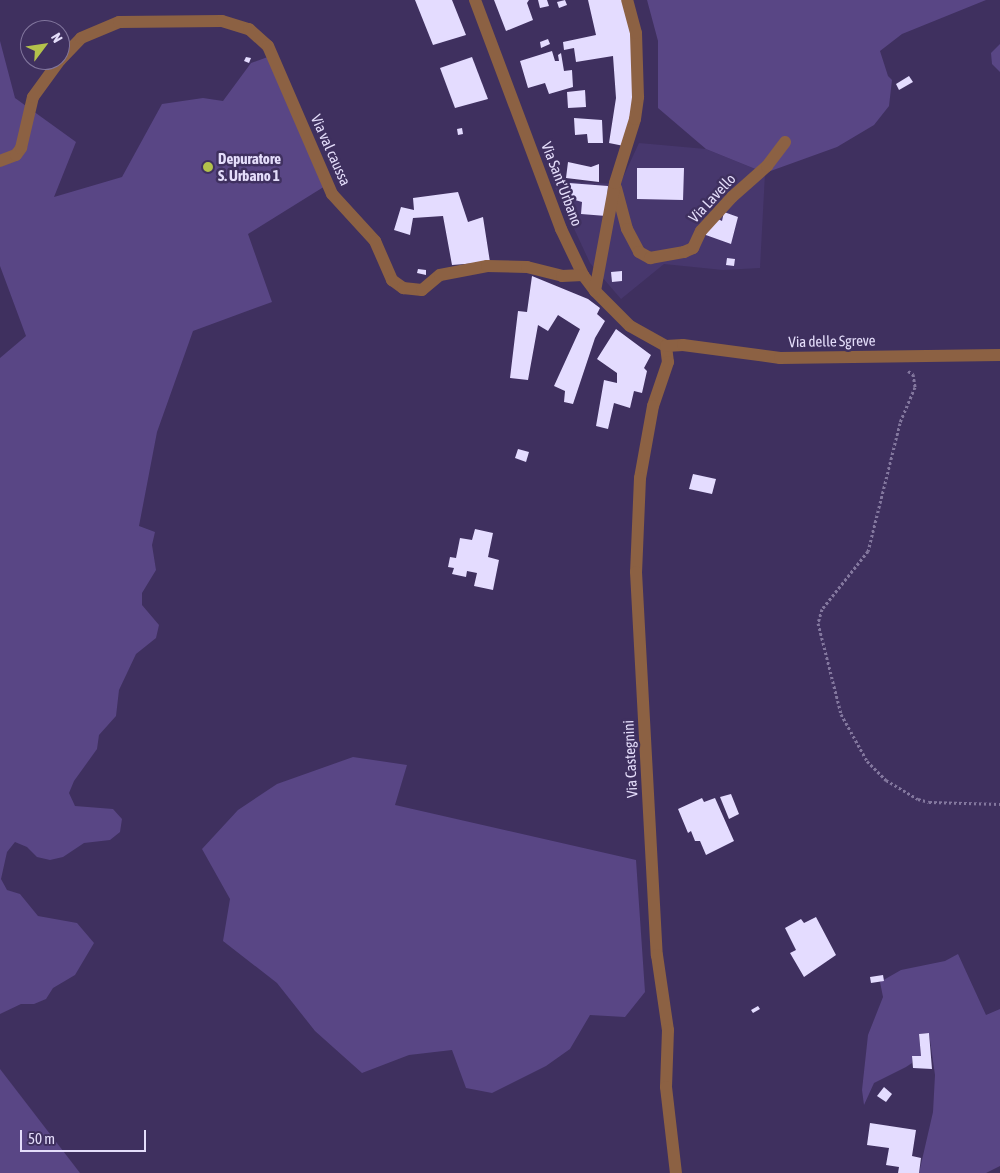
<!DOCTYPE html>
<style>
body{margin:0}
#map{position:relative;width:1000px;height:1173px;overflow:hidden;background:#3f305f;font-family:"Asap Condensed",sans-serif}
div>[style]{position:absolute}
.built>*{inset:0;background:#47376d}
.green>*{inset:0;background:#594685}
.building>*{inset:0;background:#e4dcff}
.path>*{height:3px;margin-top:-1.5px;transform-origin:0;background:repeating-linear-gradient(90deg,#83779e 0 2.5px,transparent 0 5px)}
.minor>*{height:12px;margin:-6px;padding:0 6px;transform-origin:6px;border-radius:6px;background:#8c6143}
.dots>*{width:14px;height:14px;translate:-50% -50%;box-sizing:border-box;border:2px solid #3f305f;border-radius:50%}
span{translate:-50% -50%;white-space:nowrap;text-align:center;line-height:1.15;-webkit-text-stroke:5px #3f305f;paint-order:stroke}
.street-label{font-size:15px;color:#e4ddfa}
.poi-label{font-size:15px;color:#e4ddfa;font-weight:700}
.left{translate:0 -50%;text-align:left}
.north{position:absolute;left:20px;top:20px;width:50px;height:50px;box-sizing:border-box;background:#3f305f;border:1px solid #81759d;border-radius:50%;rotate:59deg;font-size:14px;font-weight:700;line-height:20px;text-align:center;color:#e4ddfa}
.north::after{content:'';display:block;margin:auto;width:18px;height:22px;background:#b3c24b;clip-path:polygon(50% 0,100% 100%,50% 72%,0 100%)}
.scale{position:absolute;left:20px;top:1130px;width:126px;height:22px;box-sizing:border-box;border:2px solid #e4ddfa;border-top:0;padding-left:6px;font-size:15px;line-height:18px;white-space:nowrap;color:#e4ddfa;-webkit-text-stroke:4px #3f305f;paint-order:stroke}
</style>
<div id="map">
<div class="built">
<div style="clip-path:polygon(639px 143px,706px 149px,765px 173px,760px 268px,723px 270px,664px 264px,621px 299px,590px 263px,552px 181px,620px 184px)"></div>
</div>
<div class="green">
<div style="clip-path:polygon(647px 0,986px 0,902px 34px,880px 51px,888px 76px,892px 80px,889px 106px,874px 125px,837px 147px,765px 173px,706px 149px,658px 108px,658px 41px)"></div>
<div style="clip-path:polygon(0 41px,15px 98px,76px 142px,54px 197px,122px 177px,162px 104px,203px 98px,223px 101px,251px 63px,276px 54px,330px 183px,248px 234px,272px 302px,193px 331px,157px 432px,139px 526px,155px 532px,152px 545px,156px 570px,142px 593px,142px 605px,159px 625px,156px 638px,136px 654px,119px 690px,116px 716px,99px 735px,97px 749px,74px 781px,69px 793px,75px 806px,113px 809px,122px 819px,120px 832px,110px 840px,84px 843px,63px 857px,50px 860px,37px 857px,27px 847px,15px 842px,7px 852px,1px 879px,7px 890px,20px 894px,38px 916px,77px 923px,94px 943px,75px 975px,53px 988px,46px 999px,34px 1004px,21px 1004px,0 1014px,0 358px,26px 336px,0 266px)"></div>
<div style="clip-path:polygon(1000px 44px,1000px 72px,992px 64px,991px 53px)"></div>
<div style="clip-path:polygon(353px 757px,407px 765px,395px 805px,636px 860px,645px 992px,625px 1017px,590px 1015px,570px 1049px,546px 1066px,492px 1093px,466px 1088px,452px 1050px,409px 1055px,362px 1073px,315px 1031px,277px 983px,223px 941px,230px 899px,202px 849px,238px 810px,277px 784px)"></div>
<div style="clip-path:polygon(958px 954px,986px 1015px,1000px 1009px,1000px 1166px,986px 1173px,919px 1173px,933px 1112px,935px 1075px,929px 1033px,919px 1034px,921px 1056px,912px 1056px,912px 1063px,906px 1067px,874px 1083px,864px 1105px,862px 1090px,868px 1035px,883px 997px,880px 982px,901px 970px,945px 961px)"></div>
<div style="clip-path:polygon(0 1069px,80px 1173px,0 1173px)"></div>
</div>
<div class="building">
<div style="clip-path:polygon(415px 0,452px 0,466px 35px,433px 45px)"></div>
<div style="clip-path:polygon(494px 0,529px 0,527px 3px,533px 20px,506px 31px)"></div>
<div style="clip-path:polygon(538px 0,547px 0,549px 6px,540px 8px)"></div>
<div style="clip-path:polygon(565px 0,567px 5px,559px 8px,557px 2px)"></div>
<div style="clip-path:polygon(588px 0,624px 0,630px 23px,635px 99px,624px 146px,609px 143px,616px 98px,613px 56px,576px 62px,574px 48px,564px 50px,563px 42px,596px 35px)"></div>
<div style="clip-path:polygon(548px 39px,550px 44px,541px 48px,540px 42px)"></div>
<div style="clip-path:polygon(552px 51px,555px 61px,559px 61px,558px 55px,561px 53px,564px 71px,572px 70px,573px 87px,549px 94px,545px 83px,528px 88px,520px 61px)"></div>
<div style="clip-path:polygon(246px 57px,251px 58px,249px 63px,244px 61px)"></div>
<div style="clip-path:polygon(472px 57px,488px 99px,455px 108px,440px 68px)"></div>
<div style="clip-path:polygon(909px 76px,913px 82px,899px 90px,896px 84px)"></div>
<div style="clip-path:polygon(585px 90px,586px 107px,568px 108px,567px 92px)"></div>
<div style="clip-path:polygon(574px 118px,602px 120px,603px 143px,588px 143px,587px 134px,575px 135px)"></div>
<div style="clip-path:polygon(462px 128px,463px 134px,458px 135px,457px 129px)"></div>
<div style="clip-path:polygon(209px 161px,214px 164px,207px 173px,202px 170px)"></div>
<div style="clip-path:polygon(568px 162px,591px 167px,599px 164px,599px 182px,566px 178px)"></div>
<div style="clip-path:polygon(637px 168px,684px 168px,683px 200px,637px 199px)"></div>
<div style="clip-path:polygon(569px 183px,608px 186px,606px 216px,581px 214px,582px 202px,568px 198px)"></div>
<div style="clip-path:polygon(458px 192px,468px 222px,483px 217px,490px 262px,452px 265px,443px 216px,413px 218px,410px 235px,394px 230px,401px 207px,414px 210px,413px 198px)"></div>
<div style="clip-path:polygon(724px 212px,738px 217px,731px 244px,703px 234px,716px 218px,722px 221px)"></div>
<div style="clip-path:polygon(727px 258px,735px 259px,734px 266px,726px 265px)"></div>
<div style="clip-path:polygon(418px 269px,426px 270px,426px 275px,417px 273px)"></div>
<div style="clip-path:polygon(622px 271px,622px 281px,612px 282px,611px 272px)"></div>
<div style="clip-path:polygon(532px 276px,588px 299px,600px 308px,597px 314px,605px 321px,595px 338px,573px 404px,564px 402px,565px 391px,554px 386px,580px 329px,558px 315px,548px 331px,538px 325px,528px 380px,510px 378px,518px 311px,527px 312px)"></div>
<div style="clip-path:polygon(616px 329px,651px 355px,644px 368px,647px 371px,642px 393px,634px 391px,630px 408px,614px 403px,608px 429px,596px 426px,604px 380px,617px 383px,617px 373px,597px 359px)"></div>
<div style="clip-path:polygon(518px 449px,529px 452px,526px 462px,515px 458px)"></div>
<div style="clip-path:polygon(693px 474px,716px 479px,712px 494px,689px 489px)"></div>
<div style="clip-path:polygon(475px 529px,493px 533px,488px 557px,499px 560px,493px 590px,474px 586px,477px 573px,467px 571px,466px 577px,452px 574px,454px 568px,448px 567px,450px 557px,456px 558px,460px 538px,472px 540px)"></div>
<div style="clip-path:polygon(731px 794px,739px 814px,729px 819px,720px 797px)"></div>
<div style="clip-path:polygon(702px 798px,704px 802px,715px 798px,734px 841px,706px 855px,700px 841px,695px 841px,691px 831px,688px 833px,678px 809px)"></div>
<div style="clip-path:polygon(816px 917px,836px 955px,804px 977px,790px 953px,796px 950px,785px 928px,801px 919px,804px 923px)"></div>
<div style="clip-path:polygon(883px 975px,884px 981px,871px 983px,870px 977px)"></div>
<div style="clip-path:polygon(758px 1006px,760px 1009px,753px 1013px,751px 1010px)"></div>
<div style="clip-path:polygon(929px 1033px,932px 1069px,913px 1068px,912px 1056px,921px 1056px,919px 1034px)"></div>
<div style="clip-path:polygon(884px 1087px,892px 1094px,886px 1102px,877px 1096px)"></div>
<div style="clip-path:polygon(870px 1123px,916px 1130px,912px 1156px,921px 1158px,919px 1173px,898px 1173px,899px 1167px,886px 1165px,889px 1148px,867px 1145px)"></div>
</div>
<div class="path">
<div style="left:908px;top:371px;width:6px;rotate:31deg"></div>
<div style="left:913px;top:374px;width:13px;rotate:81deg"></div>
<div style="left:915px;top:387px;width:39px;rotate:113deg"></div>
<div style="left:900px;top:423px;width:132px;rotate:104deg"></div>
<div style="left:868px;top:551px;width:74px;rotate:128.4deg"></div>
<div style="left:822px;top:609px;width:15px;rotate:106deg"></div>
<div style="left:818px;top:623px;width:94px;rotate:75.8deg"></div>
<div style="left:841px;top:714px;width:54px;rotate:61deg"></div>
<div style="left:867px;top:761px;width:27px;rotate:45deg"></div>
<div style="left:886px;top:780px;width:37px;rotate:31deg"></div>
<div style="left:918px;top:799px;width:11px;rotate:15deg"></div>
<div style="left:929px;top:802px;width:71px;rotate:1.6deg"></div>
</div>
<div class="minor">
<div style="left:475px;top:0;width:245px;rotate:69.4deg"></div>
<div style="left:561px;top:229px;width:51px;rotate:64.4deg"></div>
<div style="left:583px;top:275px;width:20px;rotate:53deg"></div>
<div style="left:595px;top:291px;width:49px;rotate:45deg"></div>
<div style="left:630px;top:326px;width:41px;rotate:29.1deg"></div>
<div style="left:60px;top:60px;width:30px;rotate:-46deg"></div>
<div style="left:81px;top:38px;width:41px;rotate:-22.8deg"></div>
<div style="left:119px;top:22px;width:103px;rotate:-0.6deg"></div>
<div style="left:222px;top:21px;width:28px;rotate:17deg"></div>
<div style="left:249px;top:29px;width:25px;rotate:42deg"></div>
<div style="left:268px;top:46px;width:161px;rotate:66.6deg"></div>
<div style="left:332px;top:194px;width:64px;rotate:47.5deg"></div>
<div style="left:375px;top:241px;width:43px;rotate:66.4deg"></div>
<div style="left:392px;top:280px;width:14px;rotate:36deg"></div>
<div style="left:403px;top:288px;width:19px;rotate:6deg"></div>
<div style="left:422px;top:290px;width:23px;rotate:-40deg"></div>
<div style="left:440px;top:275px;width:48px;rotate:-10.8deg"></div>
<div style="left:487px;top:266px;width:40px;rotate:1.4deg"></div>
<div style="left:527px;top:267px;width:36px;rotate:14deg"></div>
<div style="left:562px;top:276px;width:21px;rotate:-3deg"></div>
<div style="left:0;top:161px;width:17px;rotate:-21deg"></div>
<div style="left:16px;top:155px;width:9px;rotate:-54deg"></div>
<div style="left:21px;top:148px;width:52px;rotate:-76.8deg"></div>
<div style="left:33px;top:97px;width:46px;rotate:-53.9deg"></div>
<div style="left:616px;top:188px;width:42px;rotate:75deg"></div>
<div style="left:627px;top:229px;width:26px;rotate:62deg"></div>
<div style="left:639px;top:252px;width:13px;rotate:29deg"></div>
<div style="left:650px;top:258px;width:35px;rotate:-10deg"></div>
<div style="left:684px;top:252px;width:10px;rotate:-24deg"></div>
<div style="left:693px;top:248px;width:19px;rotate:-65deg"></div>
<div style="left:701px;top:231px;width:46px;rotate:-47.6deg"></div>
<div style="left:732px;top:197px;width:47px;rotate:-41.5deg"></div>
<div style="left:767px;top:166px;width:30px;rotate:-53deg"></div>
<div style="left:595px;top:291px;width:110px;rotate:-79.5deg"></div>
<div style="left:615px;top:183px;width:67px;rotate:-72.6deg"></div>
<div style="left:635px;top:119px;width:22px;rotate:-82deg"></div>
<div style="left:638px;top:97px;width:64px;rotate:-91.8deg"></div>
<div style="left:636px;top:33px;width:34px;rotate:-105deg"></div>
<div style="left:666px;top:346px;width:16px;rotate:83deg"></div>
<div style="left:668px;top:362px;width:46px;rotate:108.8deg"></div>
<div style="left:653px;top:406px;width:73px;rotate:100.2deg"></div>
<div style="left:640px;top:478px;width:94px;rotate:92.4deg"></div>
<div style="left:636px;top:572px;width:384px;rotate:86.9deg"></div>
<div style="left:657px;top:955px;width:76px;rotate:81.7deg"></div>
<div style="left:668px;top:1030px;width:57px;rotate:92deg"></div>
<div style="left:666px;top:1087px;width:87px;rotate:83.4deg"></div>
<div style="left:666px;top:346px;width:17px;rotate:-3deg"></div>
<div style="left:683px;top:345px;width:98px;rotate:7.6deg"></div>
<div style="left:780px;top:358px;width:220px;rotate:-0.8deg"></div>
</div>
<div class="dots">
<div style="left:208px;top:167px;background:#b3c24b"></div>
</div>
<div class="street-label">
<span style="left:331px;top:150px;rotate:66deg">Via val caussa</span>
<span style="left:562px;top:184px;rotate:69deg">Via Sant'Urbano</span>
<span style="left:712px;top:198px;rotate:-47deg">Via Lavello</span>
<span style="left:832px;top:341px;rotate:-1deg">Via delle Sgreve</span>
<span style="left:630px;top:759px;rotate:-93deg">Via Castegnini</span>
</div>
<div class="poi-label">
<span class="left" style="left:218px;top:167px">Depuratore<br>S. Urbano 1</span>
</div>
<div class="north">N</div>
<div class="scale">50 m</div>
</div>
